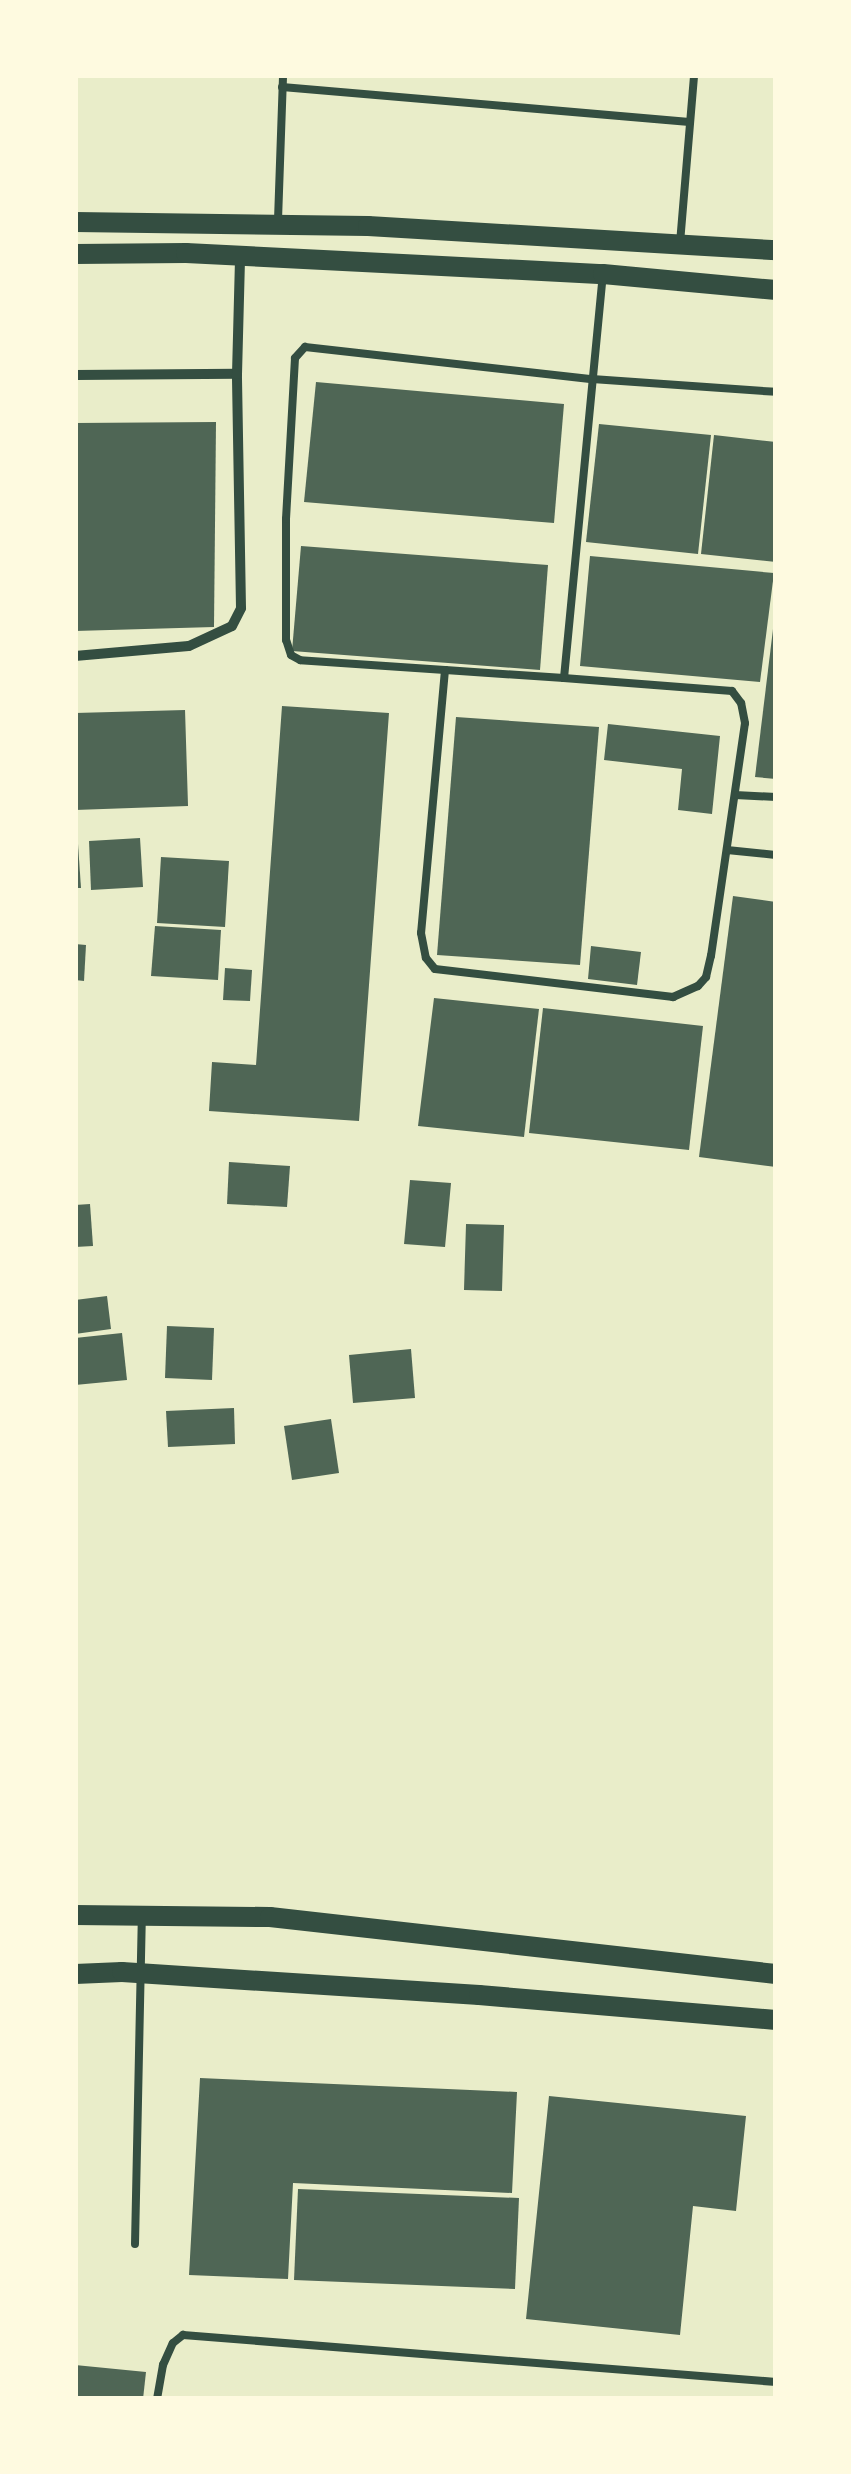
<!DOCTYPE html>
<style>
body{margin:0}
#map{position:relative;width:851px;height:2474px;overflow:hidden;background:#e9edc9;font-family:"Space Grotesk",sans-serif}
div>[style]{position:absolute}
.building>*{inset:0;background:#4f6655}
.service>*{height:8px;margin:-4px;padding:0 4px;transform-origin:4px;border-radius:4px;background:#344e41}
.minor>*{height:10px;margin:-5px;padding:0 5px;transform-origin:5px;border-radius:5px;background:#344e41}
.secondary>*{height:20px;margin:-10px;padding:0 10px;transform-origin:10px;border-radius:10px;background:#344e41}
span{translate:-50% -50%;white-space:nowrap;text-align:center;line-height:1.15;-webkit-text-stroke:8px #fefae0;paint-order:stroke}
.frame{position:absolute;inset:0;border:78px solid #fefae0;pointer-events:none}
</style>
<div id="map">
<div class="building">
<div style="clip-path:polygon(316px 382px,564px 404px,554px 523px,304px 502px)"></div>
<div style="clip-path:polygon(216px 422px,214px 627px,75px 631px,75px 423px)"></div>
<div style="clip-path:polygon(599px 424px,711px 435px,698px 554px,586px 542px)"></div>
<div style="clip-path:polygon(714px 435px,776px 442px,776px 562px,701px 554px)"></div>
<div style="clip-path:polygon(301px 546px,548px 565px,540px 670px,292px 651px)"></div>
<div style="clip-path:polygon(590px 556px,774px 573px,760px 682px,580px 666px)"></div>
<div style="clip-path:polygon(774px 621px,776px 621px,776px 779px,755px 777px)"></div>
<div style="clip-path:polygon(282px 706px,389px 713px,359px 1121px,209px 1111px,212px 1062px,256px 1065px)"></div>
<div style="clip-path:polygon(185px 710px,188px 806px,75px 810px,75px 713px)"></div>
<div style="clip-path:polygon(456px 717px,599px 727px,580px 965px,437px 955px)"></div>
<div style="clip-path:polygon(608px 724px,720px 736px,712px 814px,678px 810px,682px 769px,604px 760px)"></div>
<div style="clip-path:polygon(140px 838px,143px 887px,91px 890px,89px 841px)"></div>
<div style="clip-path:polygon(75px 844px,78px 844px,81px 888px,75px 888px)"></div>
<div style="clip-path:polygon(161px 857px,229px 861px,225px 927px,157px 923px)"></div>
<div style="clip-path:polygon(733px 896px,776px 902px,776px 1167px,699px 1157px)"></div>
<div style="clip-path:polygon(155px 926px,221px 930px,218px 980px,151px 976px)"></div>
<div style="clip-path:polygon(75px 944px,86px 945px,84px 981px,75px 980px)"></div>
<div style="clip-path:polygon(591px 946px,641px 952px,637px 985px,588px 979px)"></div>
<div style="clip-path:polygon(225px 968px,252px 970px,250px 1001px,223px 1000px)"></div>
<div style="clip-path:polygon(434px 998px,539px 1009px,524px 1137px,418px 1126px)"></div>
<div style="clip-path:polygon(543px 1008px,703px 1026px,689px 1150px,529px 1133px)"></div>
<div style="clip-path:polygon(229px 1162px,290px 1166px,287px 1207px,227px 1204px)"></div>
<div style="clip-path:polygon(410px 1180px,451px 1183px,445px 1247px,404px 1244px)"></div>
<div style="clip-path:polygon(90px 1204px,93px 1246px,75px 1247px,75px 1205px)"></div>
<div style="clip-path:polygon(466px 1224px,504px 1225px,502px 1291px,464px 1290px)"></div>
<div style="clip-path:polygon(107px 1296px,111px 1329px,75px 1334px,75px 1300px)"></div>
<div style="clip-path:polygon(167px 1326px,214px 1328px,212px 1380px,165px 1378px)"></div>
<div style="clip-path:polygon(122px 1333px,127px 1380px,75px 1385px,75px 1338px)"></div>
<div style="clip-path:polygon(411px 1349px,415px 1398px,353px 1403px,349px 1355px)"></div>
<div style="clip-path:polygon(234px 1408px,235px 1444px,168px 1447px,166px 1411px)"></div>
<div style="clip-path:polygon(331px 1419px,339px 1473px,292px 1480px,284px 1426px)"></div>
<div style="clip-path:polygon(200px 2078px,517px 2092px,512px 2193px,293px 2183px,288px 2279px,189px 2275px)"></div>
<div style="clip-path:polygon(549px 2096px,746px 2116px,736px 2211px,693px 2206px,680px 2335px,526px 2319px)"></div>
<div style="clip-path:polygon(298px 2189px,519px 2198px,515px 2289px,294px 2280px)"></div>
<div style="clip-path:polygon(75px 2365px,146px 2372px,143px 2399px,75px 2399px)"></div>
</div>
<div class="service">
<div style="left:282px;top:87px;width:409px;rotate:4.9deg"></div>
<div style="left:278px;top:220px;width:145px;rotate:-88deg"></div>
<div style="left:680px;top:243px;width:169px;rotate:-85.2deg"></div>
<div style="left:445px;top:670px;width:264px;rotate:95.2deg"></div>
<div style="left:421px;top:933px;width:25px;rotate:79deg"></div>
<div style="left:426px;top:958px;width:14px;rotate:51deg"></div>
<div style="left:435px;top:969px;width:240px;rotate:6.7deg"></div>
<div style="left:673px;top:997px;width:27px;rotate:-24deg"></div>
<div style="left:698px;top:986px;width:12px;rotate:-48deg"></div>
<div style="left:706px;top:977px;width:22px;rotate:-77deg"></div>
<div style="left:711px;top:956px;width:235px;rotate:-81.7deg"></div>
<div style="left:745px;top:723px;width:20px;rotate:-101deg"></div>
<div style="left:741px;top:703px;width:15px;rotate:-127deg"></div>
<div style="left:732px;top:691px;width:169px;rotate:-175.6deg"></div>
<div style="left:564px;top:678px;width:119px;rotate:-176.2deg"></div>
<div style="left:445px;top:670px;width:145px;rotate:-176.1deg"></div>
<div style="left:300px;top:660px;width:10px;rotate:-151deg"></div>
<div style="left:291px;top:655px;width:16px;rotate:-108deg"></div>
<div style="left:286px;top:640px;width:121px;rotate:-90deg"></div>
<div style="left:286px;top:519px;width:161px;rotate:-86.8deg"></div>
<div style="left:295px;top:358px;width:15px;rotate:-48deg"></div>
<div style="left:305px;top:347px;width:289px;rotate:6.4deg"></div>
<div style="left:592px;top:379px;width:184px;rotate:4deg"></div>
<div style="left:564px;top:678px;width:406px;rotate:-84.5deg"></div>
<div style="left:735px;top:795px;width:41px;rotate:2.8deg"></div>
<div style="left:727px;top:850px;width:49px;rotate:5.8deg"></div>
<div style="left:135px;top:2244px;width:326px;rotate:-88.8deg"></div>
<div style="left:157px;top:2399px;width:35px;rotate:-80deg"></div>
<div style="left:163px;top:2365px;width:24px;rotate:-66deg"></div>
<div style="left:173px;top:2343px;width:13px;rotate:-39deg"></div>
<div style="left:183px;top:2335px;width:595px;rotate:4.53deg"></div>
</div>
<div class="minor">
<div style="left:75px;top:375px;width:162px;rotate:-0.4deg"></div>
<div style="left:75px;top:656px;width:114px;rotate:-5deg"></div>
<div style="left:189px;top:646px;width:47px;rotate:-24.9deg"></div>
<div style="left:232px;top:626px;width:20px;rotate:-63deg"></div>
<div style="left:241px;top:608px;width:234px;rotate:-91deg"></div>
<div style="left:237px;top:374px;width:117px;rotate:-88.5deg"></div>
</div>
<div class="secondary">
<div style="left:75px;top:222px;width:293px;rotate:0.8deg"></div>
<div style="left:368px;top:226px;width:409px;rotate:3.4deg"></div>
<div style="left:75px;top:254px;width:111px;rotate:-0.5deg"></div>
<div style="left:186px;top:253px;width:418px;rotate:2.9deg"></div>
<div style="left:603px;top:274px;width:174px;rotate:5.3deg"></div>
<div style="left:75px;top:1915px;width:195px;rotate:0.6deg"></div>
<div style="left:270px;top:1917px;width:509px;rotate:6.43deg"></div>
<div style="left:75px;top:1974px;width:47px;rotate:-2.4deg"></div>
<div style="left:122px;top:1972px;width:358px;rotate:3.7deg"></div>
<div style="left:479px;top:1995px;width:298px;rotate:4.8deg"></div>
</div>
<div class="frame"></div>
</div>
